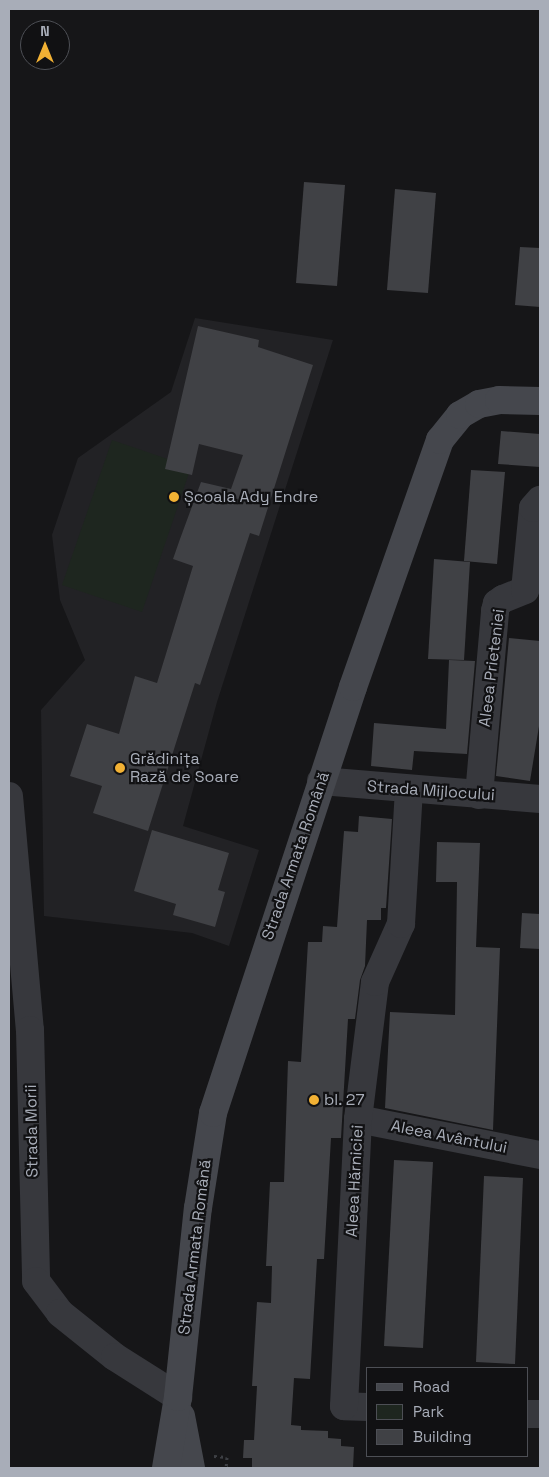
<!DOCTYPE html>
<meta charset="utf-8">
<style>
body{margin:0}
#map{position:relative;width:549px;height:1477px;overflow:hidden;background:#161618;font-family:"Space Grotesk",sans-serif}
div>[style]{position:absolute}
.built>*{inset:0;background:#222225}
.green>*{inset:0;background:#1e261f}
.building>*{inset:0;background:#404145}
.path>*{height:3px;margin-top:-1.5px;transform-origin:0;background:repeating-linear-gradient(90deg,#3d3f44 0 2.5px,transparent 0 6.5px)}
.street>*{height:28px;margin:-14px;padding:0 14px;transform-origin:14px;border-radius:14px;background:#37383d}
.secondary>*{height:28px;margin:-14px;padding:0 14px;transform-origin:14px;border-radius:14px;background:#45474d}
.dots>*{width:14px;height:14px;translate:-50% -50%;box-sizing:border-box;border:2px solid #111113;border-radius:50%}
span{translate:-50% -50%;white-space:nowrap;text-align:center;line-height:1.15;-webkit-text-stroke:4.5px #111113;paint-order:stroke}
.poi-label{font-size:16px;color:#a8adb8}
.left{translate:0 -50%;text-align:left}
.street-label{font-size:16px;color:#a8adb8}
.frame{position:absolute;inset:0;border:10px solid #a8adb8;pointer-events:none}
.legend{position:absolute;left:366px;top:1367px;width:162px;height:90px;box-sizing:border-box;background:#111113;border:1px solid #4d4f55;margin:0;padding:6px 9px;list-style:none;font-size:15px;color:#a8adb8}
.legend li{display:flex;align-items:center;gap:10px;height:25px}
.legend b{width:25px;border:1px solid #4d4f55}
.north{position:absolute;left:20px;top:20px;width:50px;height:50px;box-sizing:border-box;background:#111113;border:1px solid #4d4f55;border-radius:50%;rotate:0deg;font-size:14px;font-weight:700;line-height:20px;text-align:center;color:#a8adb8}
.north::after{content:'';display:block;margin:auto;width:18px;height:22px;background:#f2b134;clip-path:polygon(50% 0,100% 100%,50% 72%,0 100%)}
</style>
<div id="map">
<div class="built">
<div style="clip-path:polygon(195px 318px,333px 340px,217px 702px,183px 826px,259px 850px,229px 946px,192px 933px,44px 916px,41px 710px,85px 660px,60px 600px,52px 535px,78px 458px,171px 392px)"></div>
</div>
<div class="green">
<div style="clip-path:polygon(112px 440px,191px 467px,142px 612px,62px 585px)"></div>
</div>
<div class="building">
<div style="clip-path:polygon(304px 182px,345px 185px,337px 286px,296px 283px)"></div>
<div style="clip-path:polygon(395px 189px,436px 193px,428px 293px,387px 290px)"></div>
<div style="clip-path:polygon(520px 247px,540px 248px,540px 307px,515px 305px)"></div>
<div style="clip-path:polygon(198px 326px,259px 340px,258px 347px,313px 365px,259px 536px,250px 533px,200px 685px,195px 683px,148px 831px,93px 813px,102px 786px,70px 776px,87px 724px,119px 734px,135px 676px,157px 683px,193px 566px,173px 559px,180px 539px,201px 482px,231px 489px,243px 455px,199px 444px,192px 475px,165px 469px)"></div>
<div style="clip-path:polygon(501px 431px,540px 434px,540px 467px,498px 464px)"></div>
<div style="clip-path:polygon(471px 470px,505px 472px,497px 564px,464px 561px)"></div>
<div style="clip-path:polygon(434px 559px,470px 562px,464px 660px,428px 659px)"></div>
<div style="clip-path:polygon(509px 638px,540px 641px,540px 720px,530px 781px,496px 776px)"></div>
<div style="clip-path:polygon(449px 660px,475px 661px,467px 754px,414px 751px,412px 770px,371px 766px,374px 723px,446px 729px)"></div>
<div style="clip-path:polygon(359px 816px,392px 819px,386px 908px,381px 908px,381px 920px,367px 920px,365px 966px,360px 980px,355px 1019px,348px 1019px,341px 1138px,331px 1138px,324px 1259px,317px 1259px,310px 1379px,294px 1378px,291px 1425px,301px 1426px,301px 1430px,328px 1431px,328px 1438px,341px 1439px,341px 1446px,354px 1447px,353px 1468px,252px 1468px,252px 1458px,243px 1458px,244px 1440px,254px 1440px,257px 1386px,252px 1386px,257px 1302px,271px 1303px,272px 1266px,266px 1266px,270px 1182px,284px 1182px,288px 1061px,301px 1062px,308px 942px,322px 942px,323px 926px,337px 927px,344px 831px,358px 832px)"></div>
<div style="clip-path:polygon(152px 830px,229px 853px,218px 890px,225px 892px,215px 927px,173px 915px,176px 904px,134px 891px)"></div>
<div style="clip-path:polygon(437px 842px,480px 843px,476px 947px,500px 948px,493px 1130px,385px 1108px,390px 1012px,455px 1015px,457px 882px,436px 882px)"></div>
<div style="clip-path:polygon(522px 913px,540px 914px,540px 949px,520px 948px)"></div>
<div style="clip-path:polygon(394px 1160px,433px 1162px,423px 1348px,384px 1346px)"></div>
<div style="clip-path:polygon(484px 1176px,523px 1178px,515px 1364px,476px 1362px)"></div>
</div>
<div class="path">
<div style="left:214px;top:1456px;width:13px;rotate:4deg"></div>
<div style="left:227px;top:1457px;width:11px;rotate:95deg"></div>
</div>
<div class="street">
<div style="left:321px;top:781px;width:220px;rotate:4.7deg"></div>
<div style="left:479px;top:795px;width:185px;rotate:-85deg"></div>
<div style="left:495px;top:611px;width:8px;rotate:-76deg"></div>
<div style="left:497px;top:603px;width:7px;rotate:-34deg"></div>
<div style="left:503px;top:599px;width:24px;rotate:-22deg"></div>
<div style="left:525px;top:590px;width:82px;rotate:-84.4deg"></div>
<div style="left:533px;top:508px;width:11px;rotate:-49deg"></div>
<div style="left:9px;top:796px;width:235px;rotate:84.9deg"></div>
<div style="left:30px;top:1030px;width:251px;rotate:88.6deg"></div>
<div style="left:36px;top:1281px;width:40px;rotate:53deg"></div>
<div style="left:60px;top:1313px;width:70px;rotate:38.7deg"></div>
<div style="left:115px;top:1357px;width:75px;rotate:32.4deg"></div>
<div style="left:358px;top:1119px;width:186px;rotate:11.2deg"></div>
<div style="left:368px;top:1407px;width:24px;rotate:-178deg"></div>
<div style="left:344px;top:1406px;width:287px;rotate:-87.2deg"></div>
<div style="left:358px;top:1119px;width:138px;rotate:-82.9deg"></div>
<div style="left:375px;top:982px;width:64px;rotate:-65.9deg"></div>
<div style="left:401px;top:924px;width:135px;rotate:-86.6deg"></div>
<div style="left:528px;top:1414px;width:12px"></div>
</div>
<div class="secondary">
<div style="left:181px;top:1416px;width:53px;rotate:79.1deg"></div>
<div style="left:166px;top:1468px;width:72px;rotate:-80.4deg"></div>
<div style="left:178px;top:1397px;width:190px;rotate:-84deg"></div>
<div style="left:198px;top:1208px;width:96px;rotate:-81deg"></div>
<div style="left:213px;top:1113px;width:448px;rotate:-71.8deg"></div>
<div style="left:353px;top:687px;width:262px;rotate:-70.6deg"></div>
<div style="left:440px;top:440px;width:32px;rotate:-51deg"></div>
<div style="left:460px;top:415px;width:22px;rotate:-30deg"></div>
<div style="left:479px;top:404px;width:20px;rotate:-11deg"></div>
<div style="left:499px;top:400px;width:41px;rotate:1.4deg"></div>
</div>
<div class="dots">
<div style="left:174px;top:497px;background:#f2b134"></div>
<div style="left:120px;top:768px;background:#f2b134"></div>
<div style="left:314px;top:1100px;background:#f2b134"></div>
</div>
<div class="poi-label">
<span class="left" style="left:184px;top:497px">Școala Ady Endre</span>
<span class="left" style="left:130px;top:768px">Grădinița<br>Rază de Soare</span>
<span class="left" style="left:324px;top:1100px">bl. 27</span>
</div>
<div class="street-label">
<span style="left:492px;top:668px;rotate:-83deg">Aleea Prieteniei</span>
<span style="left:431px;top:791px;rotate:4deg">Strada Mijlocului</span>
<span style="left:296px;top:856px;rotate:-71deg">Strada Armata Română</span>
<span style="left:32px;top:1131px;rotate:-91deg">Strada Morii</span>
<span style="left:449px;top:1137px;rotate:11deg">Aleea Avântului</span>
<span style="left:355px;top:1181px;rotate:-87deg">Aleea Hărniciei</span>
<span style="left:195px;top:1247px;rotate:-83deg">Strada Armata Română</span>
</div>
<div class="frame"></div>
<ul class="legend">
<li><b style="height:6px;background:#45474d"></b>Road</li>
<li><b style="height:14px;background:#1e261f"></b>Park</li>
<li><b style="height:14px;background:#404145"></b>Building</li>
</ul>
<div class="north">N</div>
</div>
